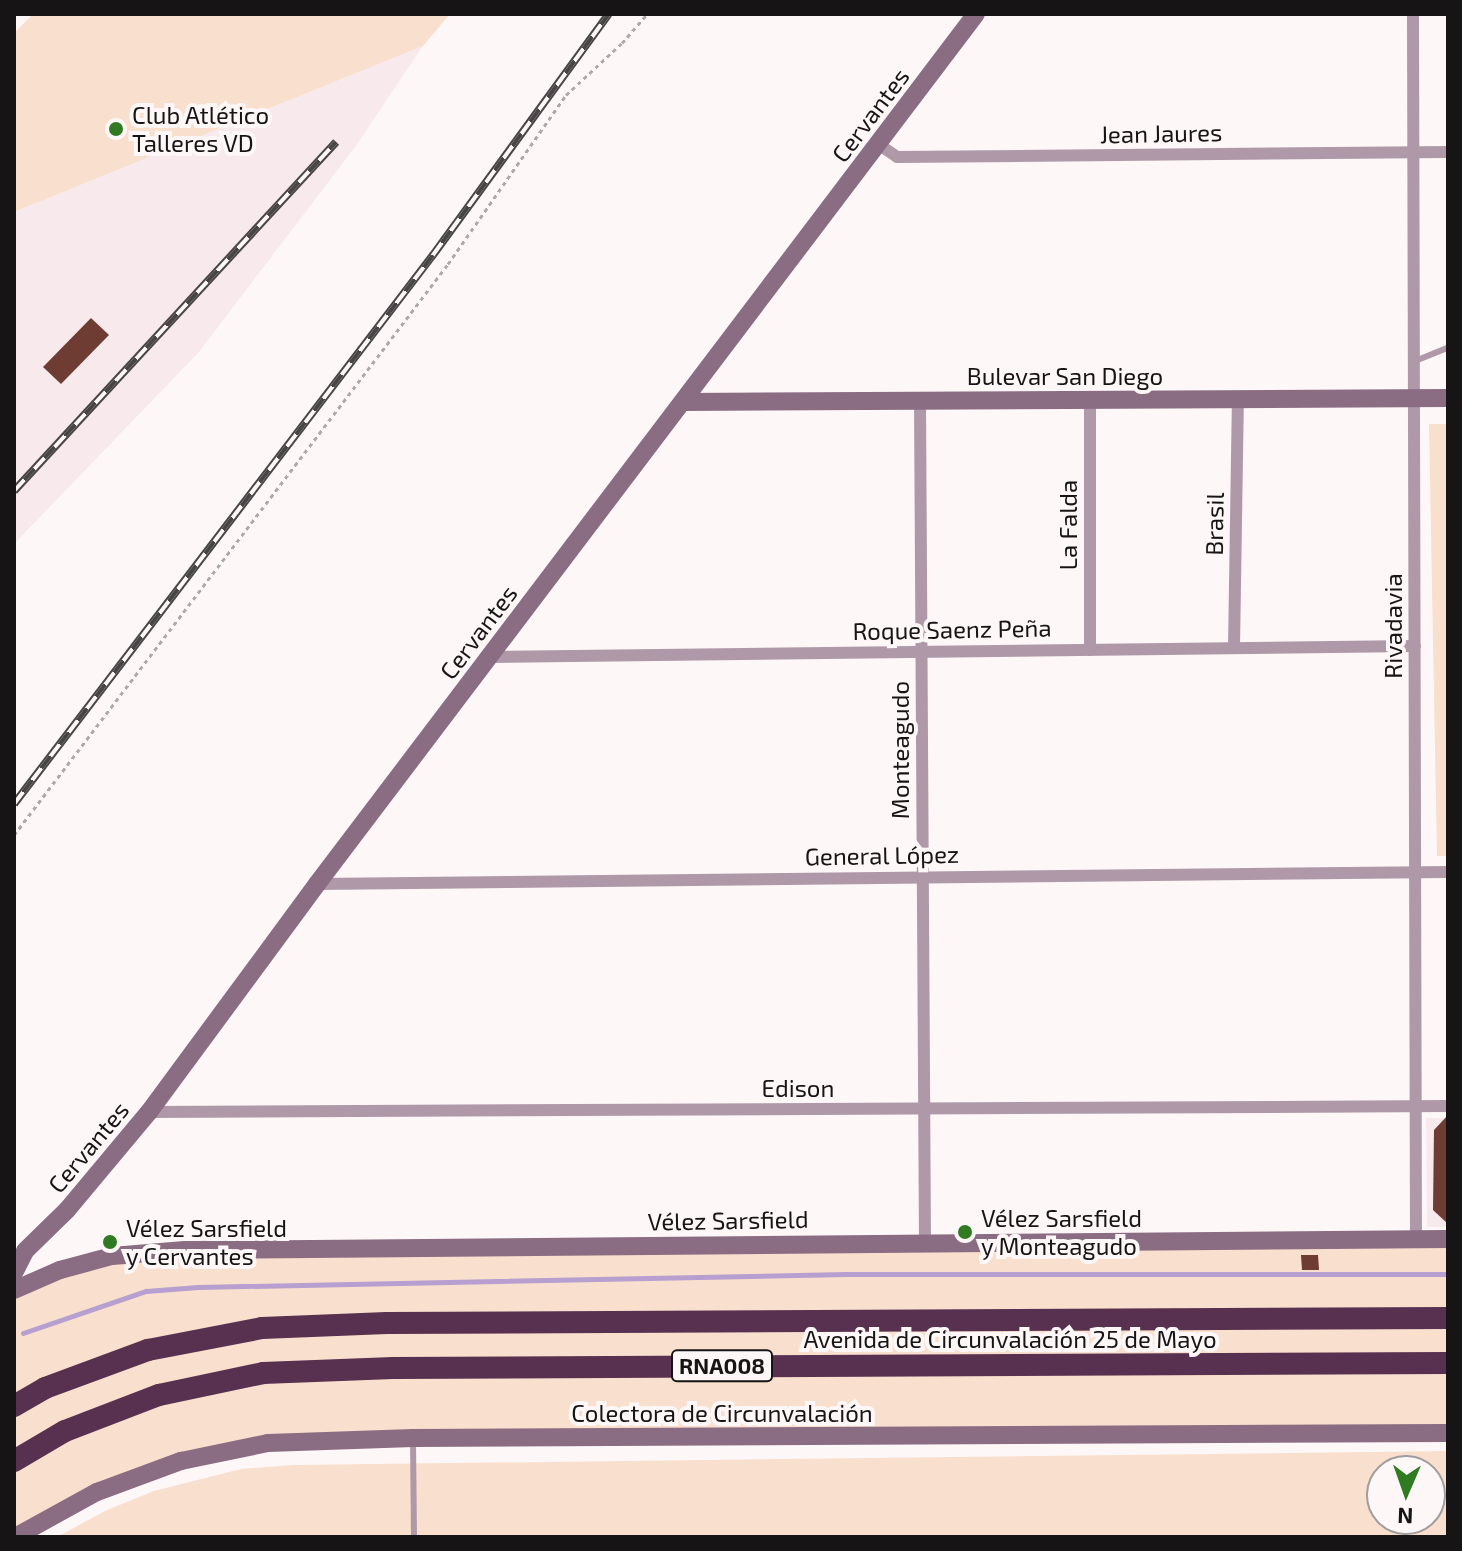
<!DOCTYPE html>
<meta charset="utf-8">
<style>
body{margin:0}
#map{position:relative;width:1462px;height:1551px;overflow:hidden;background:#fef7f8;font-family:"Exo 2",sans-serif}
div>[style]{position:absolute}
.built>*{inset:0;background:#f7e9ec}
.green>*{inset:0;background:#f9dfcd}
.stream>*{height:5px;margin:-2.5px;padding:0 2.5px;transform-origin:2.5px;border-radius:2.5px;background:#b79fd0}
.building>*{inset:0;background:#6f3c33}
.path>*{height:3px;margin-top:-1.5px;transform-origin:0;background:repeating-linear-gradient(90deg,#ada8a9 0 4px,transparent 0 8px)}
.lane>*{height:6px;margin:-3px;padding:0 3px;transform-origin:3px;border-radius:3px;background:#af99a9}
.street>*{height:12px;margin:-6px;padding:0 6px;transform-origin:6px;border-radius:6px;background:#af99a9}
.secondary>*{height:18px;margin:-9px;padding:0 9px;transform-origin:9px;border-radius:9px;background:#8a6c83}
.highway>*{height:22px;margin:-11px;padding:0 11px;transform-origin:11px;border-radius:11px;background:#583050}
.rail>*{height:8px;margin-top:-4px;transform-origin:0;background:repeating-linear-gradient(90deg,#fef7f8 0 15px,#484546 0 30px);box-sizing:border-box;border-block:2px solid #484546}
.dots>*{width:22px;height:22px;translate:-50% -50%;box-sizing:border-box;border:4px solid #fef7f8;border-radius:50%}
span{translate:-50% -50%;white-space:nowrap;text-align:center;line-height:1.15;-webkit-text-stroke:8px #fef7f8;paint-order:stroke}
.shield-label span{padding:2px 6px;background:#fef7f8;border:2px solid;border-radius:6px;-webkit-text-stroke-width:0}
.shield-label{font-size:22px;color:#161415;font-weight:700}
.poi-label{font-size:24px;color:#161415}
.left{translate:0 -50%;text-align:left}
.street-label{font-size:24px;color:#161415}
.frame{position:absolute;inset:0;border:16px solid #161415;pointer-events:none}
.north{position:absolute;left:1366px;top:1455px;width:80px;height:80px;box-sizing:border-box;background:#fef7f8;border:2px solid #a19c9d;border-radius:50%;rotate:182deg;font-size:22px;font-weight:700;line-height:32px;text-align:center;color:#161415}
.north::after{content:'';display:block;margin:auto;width:28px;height:36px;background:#307b22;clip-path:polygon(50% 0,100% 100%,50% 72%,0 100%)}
</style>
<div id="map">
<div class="built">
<div style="clip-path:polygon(423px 46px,355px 147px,199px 352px,14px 544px,14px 212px)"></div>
<div style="clip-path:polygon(1426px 1118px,1448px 1118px,1448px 1227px,1427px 1227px)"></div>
</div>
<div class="green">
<div style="clip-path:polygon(33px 14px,450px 14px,423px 46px,14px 212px,14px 33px)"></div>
<div style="clip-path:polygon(1429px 424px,1448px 424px,1448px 856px,1437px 856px)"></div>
<div style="clip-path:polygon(1448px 1239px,1448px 1433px,268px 1443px,181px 1461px,14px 1537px,14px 1290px,111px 1256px)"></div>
<div style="clip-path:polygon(evenodd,1448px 1451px,1448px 1537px,57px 1537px,107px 1510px,154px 1491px,241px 1469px,293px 1465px,1448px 1451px,1382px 1471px,1430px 1471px,1430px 1519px,1382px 1519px,1382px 1471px)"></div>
</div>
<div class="stream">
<div style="left:23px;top:1333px;width:130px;rotate:-18.9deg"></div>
<div style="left:146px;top:1291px;width:52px;rotate:-4.4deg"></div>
<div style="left:198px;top:1287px;width:649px;rotate:-1.15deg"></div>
<div style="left:847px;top:1274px;width:601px"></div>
</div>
<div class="building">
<div style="clip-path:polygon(91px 318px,109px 335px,61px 384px,43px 367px)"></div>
<div style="clip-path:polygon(1448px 1115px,1448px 1224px,1433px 1210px,1434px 1130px)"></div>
<div style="clip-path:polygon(1301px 1255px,1318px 1255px,1319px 1270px,1302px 1270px)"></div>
</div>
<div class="path">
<div style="left:14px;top:835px;width:717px;rotate:-52.76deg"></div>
<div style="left:448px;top:264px;width:206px;rotate:-55.1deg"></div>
<div style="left:566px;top:95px;width:76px;rotate:-42.9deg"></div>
<div style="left:622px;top:43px;width:38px;rotate:-49deg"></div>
</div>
<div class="lane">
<div style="left:1415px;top:361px;width:35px;rotate:-22deg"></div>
<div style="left:413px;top:1441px;width:96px;rotate:89.4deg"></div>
</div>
<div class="street">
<div style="left:1413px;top:14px;width:1224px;rotate:89.86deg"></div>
<div style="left:878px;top:144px;width:23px;rotate:34deg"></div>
<div style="left:897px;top:157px;width:551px;rotate:-0.52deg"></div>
<div style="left:920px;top:401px;width:841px;rotate:89.66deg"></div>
<div style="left:1234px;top:648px;width:248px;rotate:-89.1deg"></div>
<div style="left:1090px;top:650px;width:250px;rotate:-90deg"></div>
<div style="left:489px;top:657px;width:926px;rotate:-0.68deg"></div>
<div style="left:317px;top:884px;width:1131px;rotate:-0.61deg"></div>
<div style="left:149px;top:1112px;width:1299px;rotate:-0.26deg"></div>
</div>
<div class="secondary">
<div style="left:683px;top:402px;width:765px;rotate:-0.3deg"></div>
<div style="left:14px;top:1273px;width:25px;rotate:-63deg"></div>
<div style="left:25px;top:1251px;width:59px;rotate:-44.3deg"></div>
<div style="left:67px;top:1210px;width:128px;rotate:-50.1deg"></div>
<div style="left:149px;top:1112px;width:283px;rotate:-53.6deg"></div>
<div style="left:317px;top:884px;width:1091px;rotate:-52.86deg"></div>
<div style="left:14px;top:1290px;width:50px;rotate:-23.5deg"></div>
<div style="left:60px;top:1270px;width:54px;rotate:-15.1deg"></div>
<div style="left:112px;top:1256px;width:73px;rotate:-4.7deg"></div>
<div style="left:185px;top:1250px;width:1263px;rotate:-0.5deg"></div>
<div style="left:15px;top:1537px;width:94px;rotate:-28.8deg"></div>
<div style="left:97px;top:1492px;width:90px;rotate:-20.3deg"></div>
<div style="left:181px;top:1461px;width:89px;rotate:-11.7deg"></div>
<div style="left:268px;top:1443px;width:145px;rotate:-2deg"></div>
<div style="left:413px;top:1438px;width:1035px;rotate:-0.28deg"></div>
</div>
<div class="highway">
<div style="left:14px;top:1406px;width:36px;rotate:-30deg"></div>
<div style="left:45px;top:1388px;width:110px;rotate:-20.3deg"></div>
<div style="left:148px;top:1350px;width:116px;rotate:-10.9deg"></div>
<div style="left:262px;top:1328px;width:125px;rotate:-2.3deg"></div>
<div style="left:387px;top:1323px;width:1061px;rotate:-0.27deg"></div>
<div style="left:14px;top:1461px;width:59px;rotate:-30.5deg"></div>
<div style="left:65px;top:1431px;width:101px;rotate:-21deg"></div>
<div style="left:159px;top:1395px;width:106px;rotate:-11.9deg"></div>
<div style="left:263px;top:1373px;width:130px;rotate:-2.2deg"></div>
<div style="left:393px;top:1368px;width:1055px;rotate:-0.27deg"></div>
</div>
<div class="rail">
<div style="left:14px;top:491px;width:475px;rotate:-47.3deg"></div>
<div style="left:14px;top:804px;width:691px;rotate:-52.65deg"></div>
<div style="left:433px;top:255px;width:298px;rotate:-53.9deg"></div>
</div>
<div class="dots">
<div style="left:116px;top:129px;background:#307b22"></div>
<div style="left:965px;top:1232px;background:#307b22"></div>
<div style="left:110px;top:1242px;background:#307b22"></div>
</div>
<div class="shield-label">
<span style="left:722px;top:1366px">RNA008</span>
</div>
<div class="poi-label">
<span class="left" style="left:132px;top:129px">Club Atlético<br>Talleres VD</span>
<span class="left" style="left:981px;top:1232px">Vélez Sarsfield<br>y Monteagudo</span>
<span class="left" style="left:126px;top:1242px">Vélez Sarsfield<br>y Cervantes</span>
</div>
<div class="street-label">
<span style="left:870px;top:115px;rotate:-53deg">Cervantes</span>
<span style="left:1161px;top:133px;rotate:-1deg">Jean Jaures</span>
<span style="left:1065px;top:376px">Bulevar San Diego</span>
<span style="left:1214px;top:524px;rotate:-89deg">Brasil</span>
<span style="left:1068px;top:525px;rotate:-90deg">La Falda</span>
<span style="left:1393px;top:626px;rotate:-90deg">Rivadavia</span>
<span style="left:952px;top:629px;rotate:-1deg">Roque Saenz Peña</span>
<span style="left:478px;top:632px;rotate:-53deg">Cervantes</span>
<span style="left:900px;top:750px;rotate:-90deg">Monteagudo</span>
<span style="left:882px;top:855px;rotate:-1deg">General López</span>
<span style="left:798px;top:1088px">Edison</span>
<span style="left:88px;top:1147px;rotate:-50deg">Cervantes</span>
<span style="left:728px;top:1220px;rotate:-1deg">Vélez Sarsfield</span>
<span style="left:1010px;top:1339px">Avenida de Circunvalación 25 de Mayo</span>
<span style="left:722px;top:1413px">Colectora de Circunvalación</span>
</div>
<div class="frame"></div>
<div class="north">N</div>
</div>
